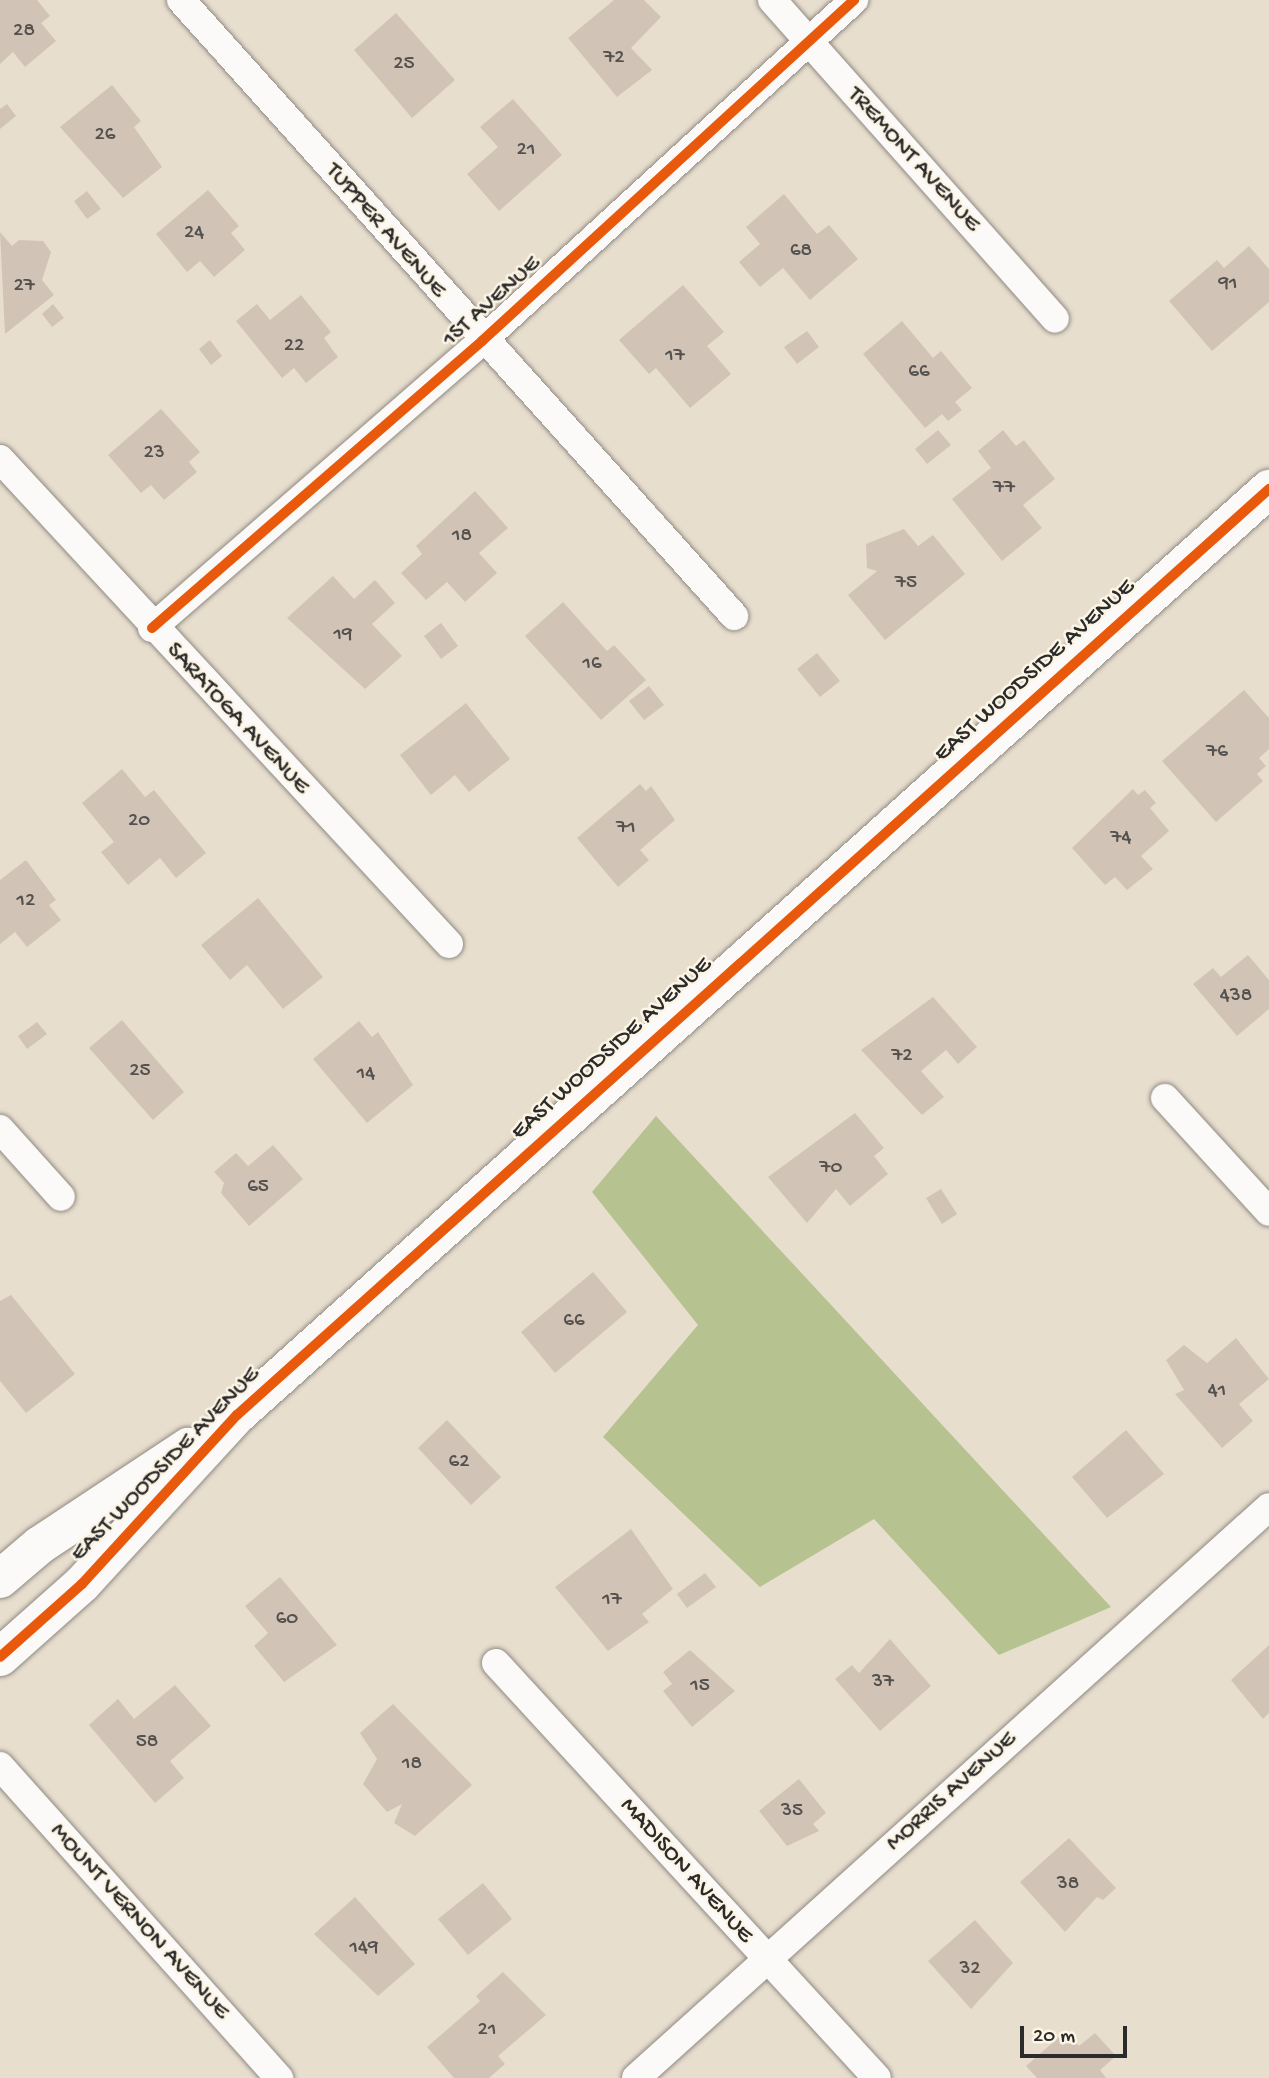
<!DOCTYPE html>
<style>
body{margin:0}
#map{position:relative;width:1269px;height:2078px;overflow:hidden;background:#e8dece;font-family:"Gochi Hand",sans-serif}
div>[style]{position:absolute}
.forest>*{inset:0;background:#b6c290}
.building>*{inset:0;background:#d1c4b7}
.roads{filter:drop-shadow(0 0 2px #8f8a82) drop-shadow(0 0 2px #8f8a82)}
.street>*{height:28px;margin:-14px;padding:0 14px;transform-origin:14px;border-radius:14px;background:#fcfaf8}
.secondary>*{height:38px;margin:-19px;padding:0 19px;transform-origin:19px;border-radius:19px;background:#fcfaf8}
.cycleway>*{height:10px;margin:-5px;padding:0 5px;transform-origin:5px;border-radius:5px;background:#e8590c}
span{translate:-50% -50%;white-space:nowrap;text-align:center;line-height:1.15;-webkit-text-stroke:5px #fcf5e5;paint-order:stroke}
.number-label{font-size:21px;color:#54514e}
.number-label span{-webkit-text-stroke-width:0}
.street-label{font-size:24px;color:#2b2b2b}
.scale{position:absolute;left:1020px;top:2026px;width:107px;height:32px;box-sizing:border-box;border:4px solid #2b2b2b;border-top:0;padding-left:9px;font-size:21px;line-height:24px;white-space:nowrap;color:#2b2b2b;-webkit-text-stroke:5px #fcf5e5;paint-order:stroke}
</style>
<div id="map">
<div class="forest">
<div style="clip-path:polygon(656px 1116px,1111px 1607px,999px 1655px,874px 1519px,760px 1587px,603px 1437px,698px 1325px,592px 1192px)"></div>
</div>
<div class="building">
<div style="clip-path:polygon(0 0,37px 0,50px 16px,41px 23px,56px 41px,25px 67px,13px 52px,0 64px)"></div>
<div style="clip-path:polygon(614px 0,644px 0,661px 17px,631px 48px,652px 70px,617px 97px,568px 38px)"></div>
<div style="clip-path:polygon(396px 13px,455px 80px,412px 118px,354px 50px)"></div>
<div style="clip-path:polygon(112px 85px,141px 121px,134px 127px,162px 167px,123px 198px,60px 127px)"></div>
<div style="clip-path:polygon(513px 99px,562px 155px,499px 211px,467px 174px,498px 147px,480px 127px)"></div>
<div style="clip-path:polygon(7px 104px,16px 116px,0 129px,0 109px)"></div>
<div style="clip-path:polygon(208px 190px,239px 226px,231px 233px,245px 250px,214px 277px,200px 261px,187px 272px,156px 234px)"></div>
<div style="clip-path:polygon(87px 191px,101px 209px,87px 219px,74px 201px)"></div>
<div style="clip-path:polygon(784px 194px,817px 234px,829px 225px,858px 259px,810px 300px,783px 268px,760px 287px,739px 262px,760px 244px,746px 227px)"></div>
<div style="clip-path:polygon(0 232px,12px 246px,19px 240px,43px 241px,51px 252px,42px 280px,54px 295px,5px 334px)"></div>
<div style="clip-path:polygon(1249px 246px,1269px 269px,1269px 302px,1212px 351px,1169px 301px,1217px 260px,1224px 268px)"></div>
<div style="clip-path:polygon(683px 285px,724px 332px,707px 346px,731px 374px,690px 408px,656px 368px,649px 374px,619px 340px)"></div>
<div style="clip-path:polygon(301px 295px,331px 332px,324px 338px,338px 357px,306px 383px,294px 368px,282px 378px,236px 321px,257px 304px,270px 320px)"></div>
<div style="clip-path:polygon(53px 304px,64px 318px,52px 327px,42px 314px)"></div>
<div style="clip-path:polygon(902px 321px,933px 358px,941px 351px,972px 388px,955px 402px,962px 410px,948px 421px,942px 414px,925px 428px,863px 354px)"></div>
<div style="clip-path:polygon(807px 331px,819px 347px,797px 364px,784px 347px)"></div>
<div style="clip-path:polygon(210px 340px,222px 356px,211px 365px,199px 349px)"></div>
<div style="clip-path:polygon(161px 409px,200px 452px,189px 462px,197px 472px,164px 500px,151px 485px,141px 493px,108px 455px)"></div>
<div style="clip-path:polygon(938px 430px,951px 445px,927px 464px,915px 449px)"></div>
<div style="clip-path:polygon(1003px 430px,1016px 446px,1024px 440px,1055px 479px,1023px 505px,1042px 528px,1002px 561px,952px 499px,991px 468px,978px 451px)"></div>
<div style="clip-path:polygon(475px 491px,508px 528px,479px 553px,497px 573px,465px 602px,447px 582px,426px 600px,401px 573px,422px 554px,416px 546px)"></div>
<div style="clip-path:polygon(904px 529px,918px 546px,933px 535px,965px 574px,885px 640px,848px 595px,877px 571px,867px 568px,866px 544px)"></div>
<div style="clip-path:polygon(333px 576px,354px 599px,375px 580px,395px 603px,372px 624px,402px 656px,365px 689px,287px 618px)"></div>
<div style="clip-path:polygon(563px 602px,607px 651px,614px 645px,646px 680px,601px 720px,525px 636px)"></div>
<div style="clip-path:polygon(441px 623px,458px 646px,441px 659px,424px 636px)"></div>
<div style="clip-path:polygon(817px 653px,840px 681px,820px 697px,797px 669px)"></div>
<div style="clip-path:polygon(649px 686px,664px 705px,644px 720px,629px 701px)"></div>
<div style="clip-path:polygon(1244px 690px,1269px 718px,1269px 749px,1259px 758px,1266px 766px,1257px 774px,1263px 781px,1216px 822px,1162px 761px)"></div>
<div style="clip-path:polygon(466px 703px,510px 759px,469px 792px,455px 775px,431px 795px,400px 755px)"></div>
<div style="clip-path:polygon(122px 769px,145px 797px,154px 790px,206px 853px,176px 878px,160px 858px,128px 885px,101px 852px,114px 842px,82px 803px)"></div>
<div style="clip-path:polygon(640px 784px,646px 791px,651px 786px,675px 820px,640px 850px,649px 860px,618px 887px,577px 838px)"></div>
<div style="clip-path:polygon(1133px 789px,1138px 795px,1145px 790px,1156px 803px,1150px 808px,1169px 831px,1141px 856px,1153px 869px,1127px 890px,1115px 877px,1105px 885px,1072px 848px)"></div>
<div style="clip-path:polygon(26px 860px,56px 900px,49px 905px,61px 920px,27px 947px,15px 932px,0 944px,0 880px)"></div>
<div style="clip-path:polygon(258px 898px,323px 977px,283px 1009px,247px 965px,230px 980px,201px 945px)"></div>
<div style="clip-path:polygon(1248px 955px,1269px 980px,1269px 1009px,1237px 1036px,1193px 984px,1213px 968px,1221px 977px)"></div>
<div style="clip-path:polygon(933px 997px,977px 1047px,958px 1064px,946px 1050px,921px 1071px,944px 1097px,922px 1115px,861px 1050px)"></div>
<div style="clip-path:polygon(122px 1020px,184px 1092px,153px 1120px,89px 1048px)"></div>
<div style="clip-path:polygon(359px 1021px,372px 1037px,378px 1032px,413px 1085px,367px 1123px,313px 1059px)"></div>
<div style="clip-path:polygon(37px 1022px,47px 1034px,27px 1049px,18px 1036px)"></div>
<div style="clip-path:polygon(855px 1113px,884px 1148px,874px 1156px,888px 1174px,850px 1206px,836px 1189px,807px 1223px,768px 1177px)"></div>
<div style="clip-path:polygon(273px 1145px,303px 1179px,249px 1226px,221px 1193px,224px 1183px,214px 1172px,236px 1153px,248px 1166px)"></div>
<div style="clip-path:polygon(941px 1189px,957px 1214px,942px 1224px,926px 1198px)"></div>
<div style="clip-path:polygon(593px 1272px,627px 1312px,555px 1373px,521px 1332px)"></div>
<div style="clip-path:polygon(11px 1295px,75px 1374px,26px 1413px,0 1381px,0 1301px)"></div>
<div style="clip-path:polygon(1236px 1338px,1269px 1379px,1239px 1404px,1253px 1421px,1222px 1448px,1175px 1394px,1184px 1390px,1166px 1360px,1184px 1345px,1207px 1363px)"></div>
<div style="clip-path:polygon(447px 1420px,501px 1477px,471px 1505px,418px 1448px)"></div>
<div style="clip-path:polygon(1126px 1430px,1164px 1474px,1107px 1518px,1072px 1477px)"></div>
<div style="clip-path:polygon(631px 1529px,673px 1589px,642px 1614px,649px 1622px,608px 1651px,555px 1587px)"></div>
<div style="clip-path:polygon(705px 1573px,716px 1587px,687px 1608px,677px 1594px)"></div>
<div style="clip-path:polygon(280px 1577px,337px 1645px,284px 1682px,254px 1646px,268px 1633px,245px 1606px)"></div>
<div style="clip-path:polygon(890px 1639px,931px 1686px,880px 1731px,835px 1679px,852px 1665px,859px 1673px)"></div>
<div style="clip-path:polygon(1269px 1645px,1269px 1713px,1263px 1719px,1231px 1680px)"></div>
<div style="clip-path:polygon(690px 1650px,735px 1691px,692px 1727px,663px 1691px,672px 1684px,663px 1672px)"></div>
<div style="clip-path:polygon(175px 1685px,211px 1726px,170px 1761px,184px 1778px,155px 1803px,89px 1725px,118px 1699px,134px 1719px)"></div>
<div style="clip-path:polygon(393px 1704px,472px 1785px,415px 1836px,394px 1823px,402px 1804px,387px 1812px,363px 1784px,377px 1759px,360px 1733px)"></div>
<div style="clip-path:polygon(799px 1779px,826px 1813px,813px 1824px,819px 1831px,787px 1846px,759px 1811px)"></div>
<div style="clip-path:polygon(1069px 1838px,1116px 1888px,1103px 1900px,1097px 1897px,1065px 1932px,1020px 1882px)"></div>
<div style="clip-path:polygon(483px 1883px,512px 1919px,468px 1955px,438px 1919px)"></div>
<div style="clip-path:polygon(355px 1897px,415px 1964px,378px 1996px,314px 1934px)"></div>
<div style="clip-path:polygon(975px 1920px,1013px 1963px,971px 2009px,928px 1961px)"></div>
<div style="clip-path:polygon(503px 1972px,546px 2015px,498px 2056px,505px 2064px,489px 2078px,454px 2078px,427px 2047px,480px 2001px,476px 1996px)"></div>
<div style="clip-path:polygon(1066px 2031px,1079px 2046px,1095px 2033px,1116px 2056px,1100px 2070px,1106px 2078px,1037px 2078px,1026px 2066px)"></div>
</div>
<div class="roads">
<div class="street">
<div style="left:181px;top:0;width:828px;rotate:48.08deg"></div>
<div style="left:772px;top:0;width:426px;rotate:48.4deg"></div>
<div style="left:0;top:459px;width:661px;rotate:47.21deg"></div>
<div style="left:152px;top:628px;width:437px;rotate:-41deg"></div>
<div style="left:482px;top:341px;width:505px;rotate:-42.51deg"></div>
<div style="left:1165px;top:1098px;width:154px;rotate:47.6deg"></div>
<div style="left:0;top:1129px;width:91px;rotate:48.1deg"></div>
<div style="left:496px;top:1663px;width:563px;rotate:47.45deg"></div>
<div style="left:0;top:1766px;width:419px;rotate:48.2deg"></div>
<div style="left:636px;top:2078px;width:852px;rotate:-42.05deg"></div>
</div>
<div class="secondary">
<div style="left:0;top:1579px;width:52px;rotate:-40.4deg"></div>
<div style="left:40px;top:1545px;width:178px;rotate:-33.5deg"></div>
<div style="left:0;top:1657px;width:110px;rotate:-41.7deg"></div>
<div style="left:82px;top:1584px;width:229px;rotate:-47.5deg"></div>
<div style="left:237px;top:1415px;width:1387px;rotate:-41.9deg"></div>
</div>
</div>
<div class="cycleway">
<div style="left:152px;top:628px;width:437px;rotate:-41deg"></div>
<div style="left:482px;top:341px;width:505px;rotate:-42.51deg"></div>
<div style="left:0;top:1657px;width:110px;rotate:-41.7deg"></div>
<div style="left:82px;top:1584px;width:229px;rotate:-47.5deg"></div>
<div style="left:237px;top:1415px;width:1387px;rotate:-41.9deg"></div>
</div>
<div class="number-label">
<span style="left:24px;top:32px">28</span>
<span style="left:614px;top:59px">72</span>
<span style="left:404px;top:65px">25</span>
<span style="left:105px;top:136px">26</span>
<span style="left:526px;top:151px">21</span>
<span style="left:194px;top:234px">24</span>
<span style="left:801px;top:252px">68</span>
<span style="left:1228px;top:285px">91</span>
<span style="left:24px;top:287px">27</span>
<span style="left:294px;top:347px">22</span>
<span style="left:675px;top:357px">17</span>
<span style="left:919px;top:373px">66</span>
<span style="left:154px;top:454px">23</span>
<span style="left:1004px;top:489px">77</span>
<span style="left:462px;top:537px">18</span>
<span style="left:906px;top:584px">75</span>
<span style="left:343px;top:636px">19</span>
<span style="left:592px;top:665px">16</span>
<span style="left:1217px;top:753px">76</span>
<span style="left:139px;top:822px">20</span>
<span style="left:626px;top:829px">71</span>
<span style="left:1121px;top:839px">74</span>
<span style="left:26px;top:902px">12</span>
<span style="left:1236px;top:997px">438</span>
<span style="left:902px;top:1057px">72</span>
<span style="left:140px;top:1072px">25</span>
<span style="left:366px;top:1075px">14</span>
<span style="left:831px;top:1169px">70</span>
<span style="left:258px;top:1188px">65</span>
<span style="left:574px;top:1322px">66</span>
<span style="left:1217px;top:1392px">41</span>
<span style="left:459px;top:1463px">62</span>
<span style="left:612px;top:1601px">17</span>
<span style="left:287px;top:1620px">60</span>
<span style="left:883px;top:1683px">37</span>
<span style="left:700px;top:1687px">15</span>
<span style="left:147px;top:1743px">58</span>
<span style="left:412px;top:1765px">18</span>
<span style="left:792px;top:1812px">35</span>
<span style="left:1068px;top:1885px">38</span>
<span style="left:364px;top:1949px">149</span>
<span style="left:970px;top:1970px">32</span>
<span style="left:487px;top:2031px">21</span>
</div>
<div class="street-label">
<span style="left:913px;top:160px;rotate:48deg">TREMONT AVENUE</span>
<span style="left:385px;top:231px;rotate:49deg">TUPPER AVENUE</span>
<span style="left:492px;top:302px;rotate:-42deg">1ST AVENUE</span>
<span style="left:1035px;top:671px;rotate:-42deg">EAST WOODSIDE AVENUE</span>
<span style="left:237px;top:719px;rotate:47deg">SARATOGA AVENUE</span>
<span style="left:612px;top:1049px;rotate:-42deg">EAST WOODSIDE AVENUE</span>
<span style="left:166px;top:1465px;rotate:-46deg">EAST WOODSIDE AVENUE</span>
<span style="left:952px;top:1792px;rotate:-42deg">MORRIS AVENUE</span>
<span style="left:686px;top:1871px;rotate:48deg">MADISON AVENUE</span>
<span style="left:139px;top:1922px;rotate:48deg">MOUNT VERNON AVENUE</span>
</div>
<div class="scale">20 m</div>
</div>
